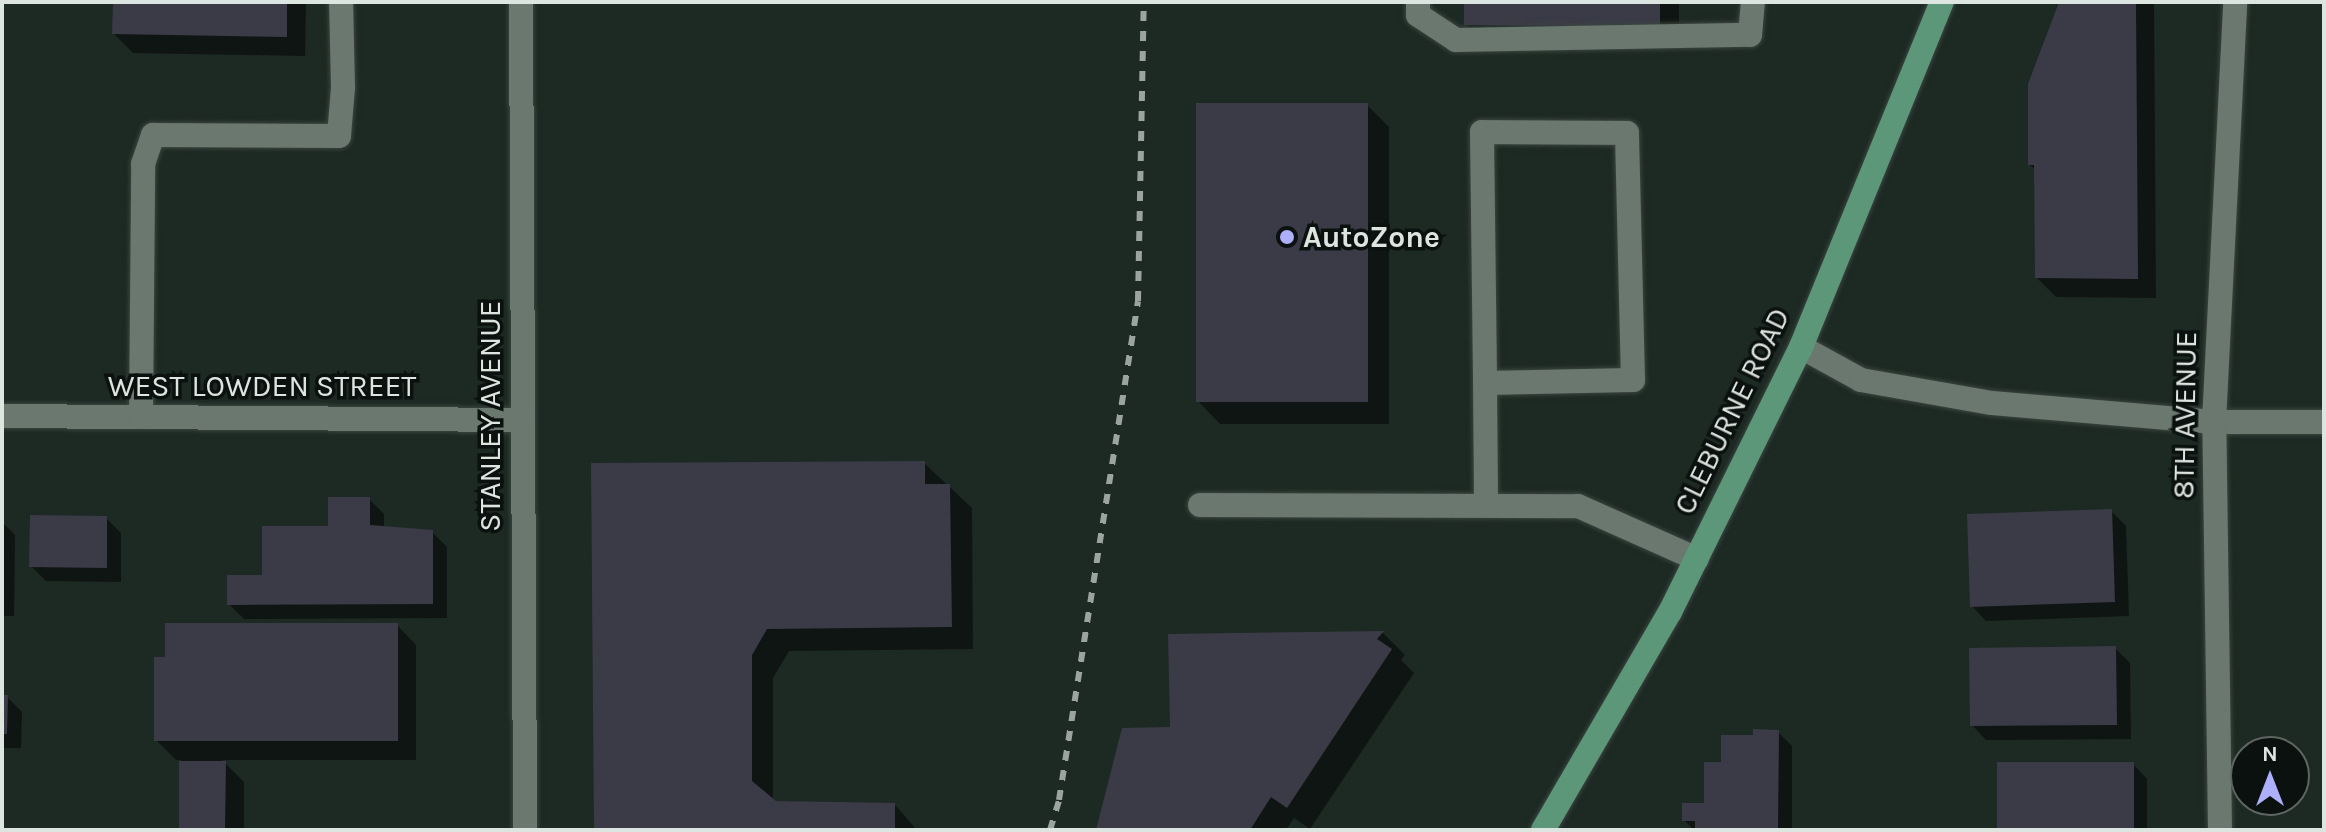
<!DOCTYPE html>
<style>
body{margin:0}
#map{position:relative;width:2326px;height:832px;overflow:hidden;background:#1d2923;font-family:Karla,sans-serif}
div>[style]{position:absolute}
.shadow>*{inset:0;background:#0007}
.building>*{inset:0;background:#3b3b47}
.roads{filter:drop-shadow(0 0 2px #3a453f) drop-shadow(0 0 2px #3a453f)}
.minor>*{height:24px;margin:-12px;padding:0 12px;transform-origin:12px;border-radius:12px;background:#6a7870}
.major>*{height:24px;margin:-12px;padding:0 12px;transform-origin:12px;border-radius:12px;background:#5c977a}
.rail>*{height:6px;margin-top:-3px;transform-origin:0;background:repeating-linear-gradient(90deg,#9ba49f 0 10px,transparent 0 20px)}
.dots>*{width:22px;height:22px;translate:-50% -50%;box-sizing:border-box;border:4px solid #0b110e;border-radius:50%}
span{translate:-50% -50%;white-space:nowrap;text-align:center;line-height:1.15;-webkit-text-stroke:7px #0b110e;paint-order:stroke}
.poi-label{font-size:30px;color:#dde5e0;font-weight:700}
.left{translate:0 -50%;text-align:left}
.street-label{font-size:30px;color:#dde5e0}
.frame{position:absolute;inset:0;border:4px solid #dde5e0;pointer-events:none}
.north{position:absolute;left:2230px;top:736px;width:80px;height:80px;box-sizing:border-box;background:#0b110e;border:2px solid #5f6662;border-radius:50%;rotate:0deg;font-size:22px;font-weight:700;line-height:32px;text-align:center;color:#dde5e0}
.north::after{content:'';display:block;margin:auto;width:28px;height:36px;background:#adaffb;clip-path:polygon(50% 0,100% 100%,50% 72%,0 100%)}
</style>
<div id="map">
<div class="shadow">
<div style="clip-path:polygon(115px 2px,306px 2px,305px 56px,133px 53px,114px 34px)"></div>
<div style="clip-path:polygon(1466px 2px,1679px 2px,1679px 45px,1485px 44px,1466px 24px)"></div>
<div style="clip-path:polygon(2061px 2px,2154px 2px,2156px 298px,2056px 297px,2037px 278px,2036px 170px,2030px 165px)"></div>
<div style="clip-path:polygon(1367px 105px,1389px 127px,1389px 424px,1220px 424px,1198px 401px)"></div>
<div style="clip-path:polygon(924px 463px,972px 508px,973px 649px,789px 651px,773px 678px,773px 801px,895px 805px,917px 830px,596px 830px,593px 465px)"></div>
<div style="clip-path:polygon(369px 499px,384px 514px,384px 528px,432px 532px,447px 547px,447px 618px,244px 619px,229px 604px)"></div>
<div style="clip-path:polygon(2111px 511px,2126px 526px,2129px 616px,1986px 621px,1972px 606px)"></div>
<div style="clip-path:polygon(106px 518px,121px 533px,121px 582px,46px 581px,31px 566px)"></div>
<div style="clip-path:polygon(2px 522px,15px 535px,14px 616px,2px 616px)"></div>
<div style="clip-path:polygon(397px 625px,416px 645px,416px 760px,222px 760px,244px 782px,244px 830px,181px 830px,181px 760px,176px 760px,156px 740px)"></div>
<div style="clip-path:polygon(1383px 633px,1405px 655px,1401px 660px,1414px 673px,1310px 829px,1294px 818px,1286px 830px,1098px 830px,1172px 729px,1170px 636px)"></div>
<div style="clip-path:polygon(2115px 648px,2130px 663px,2131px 739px,1986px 740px,1972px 725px)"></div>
<div style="clip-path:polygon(2px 697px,7px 697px,22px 712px,21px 748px,2px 748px)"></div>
<div style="clip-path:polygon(1778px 732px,1792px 746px,1792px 830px,1694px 830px,1684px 820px,1706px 805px,1723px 764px,1755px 737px)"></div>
<div style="clip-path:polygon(2133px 764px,2147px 779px,2147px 830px,1999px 830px)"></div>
</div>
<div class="building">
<div style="clip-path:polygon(113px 2px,287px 2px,287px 37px,112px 34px)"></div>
<div style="clip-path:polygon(1464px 2px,1660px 2px,1660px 27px,1464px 25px)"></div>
<div style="clip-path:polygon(2059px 2px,2136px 2px,2138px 279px,2035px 278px,2034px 165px,2028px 165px,2028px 84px)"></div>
<div style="clip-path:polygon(1196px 103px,1368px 103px,1368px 402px,1196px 402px)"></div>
<div style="clip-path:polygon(925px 461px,925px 484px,950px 484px,952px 627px,767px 629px,752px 655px,752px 781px,776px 801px,895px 803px,895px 830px,594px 830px,591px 463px)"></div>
<div style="clip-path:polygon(328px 497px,370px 497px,370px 525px,433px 530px,433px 604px,227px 605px,227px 575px,262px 575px,262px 526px,328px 526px)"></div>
<div style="clip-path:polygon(2112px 509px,2115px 602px,1970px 607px,1967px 514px)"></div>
<div style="clip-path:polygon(30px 515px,107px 516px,107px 568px,29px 567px)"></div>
<div style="clip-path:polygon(165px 623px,398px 623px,398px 741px,154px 741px,154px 657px,165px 657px)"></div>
<div style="clip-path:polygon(1384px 631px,1377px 639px,1392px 649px,1287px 808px,1271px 797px,1250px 830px,1096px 830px,1122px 728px,1170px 727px,1168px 634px)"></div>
<div style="clip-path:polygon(2116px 646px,2117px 725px,1970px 726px,1969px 648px)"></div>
<div style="clip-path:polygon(2px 695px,8px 695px,7px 734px,2px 734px)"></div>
<div style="clip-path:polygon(1753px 729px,1779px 730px,1778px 830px,1695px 830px,1695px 821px,1682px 821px,1682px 803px,1704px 803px,1704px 762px,1721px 762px,1721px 735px,1753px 735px)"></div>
<div style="clip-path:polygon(179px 761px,226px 761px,225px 830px,179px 830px)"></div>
<div style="clip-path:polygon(1997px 762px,2134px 762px,2134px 830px,1997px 830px)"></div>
</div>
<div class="roads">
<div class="minor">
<div style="left:521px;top:2px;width:828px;rotate:89.72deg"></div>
<div style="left:1418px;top:2px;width:13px;rotate:90deg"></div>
<div style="left:1418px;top:15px;width:45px;rotate:33.3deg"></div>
<div style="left:1456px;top:40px;width:294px;rotate:-1deg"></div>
<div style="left:1750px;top:35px;width:33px;rotate:-85deg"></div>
<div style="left:1801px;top:347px;width:68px;rotate:28.8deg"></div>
<div style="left:1861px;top:380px;width:133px;rotate:10deg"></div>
<div style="left:1992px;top:403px;width:223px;rotate:4.9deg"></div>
<div style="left:2214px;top:422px;width:110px"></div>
<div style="left:1485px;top:383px;width:148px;rotate:-1.2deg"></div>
<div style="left:1633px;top:380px;width:247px;rotate:-91.4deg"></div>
<div style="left:1627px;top:133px;width:145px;rotate:-179.6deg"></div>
<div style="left:1482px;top:132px;width:251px;rotate:89.3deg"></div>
<div style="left:1485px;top:383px;width:122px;rotate:89.5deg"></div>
<div style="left:2px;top:416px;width:519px;rotate:0.44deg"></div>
<div style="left:141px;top:417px;width:253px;rotate:-89.5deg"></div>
<div style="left:143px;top:164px;width:31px;rotate:-71deg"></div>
<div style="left:153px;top:135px;width:186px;rotate:0.3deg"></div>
<div style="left:339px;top:136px;width:49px;rotate:-85.3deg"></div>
<div style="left:343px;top:87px;width:85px;rotate:-91.3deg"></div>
<div style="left:1200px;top:505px;width:378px;rotate:0.2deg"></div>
<div style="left:1578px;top:506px;width:130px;rotate:24deg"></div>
<div style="left:2220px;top:830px;width:408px;rotate:-90.8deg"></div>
<div style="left:2214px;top:422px;width:421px;rotate:-87.1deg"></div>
</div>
<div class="major">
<div style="left:1543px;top:830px;width:252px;rotate:-59.8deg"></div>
<div style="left:1670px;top:612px;width:296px;rotate:-63.7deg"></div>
<div style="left:1801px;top:347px;width:373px;rotate:-67.8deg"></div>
</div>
</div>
<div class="rail">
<div style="left:1050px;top:830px;width:31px;rotate:-73deg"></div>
<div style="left:1059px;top:800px;width:505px;rotate:-81deg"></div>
<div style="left:1138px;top:301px;width:299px;rotate:-88.9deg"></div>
</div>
<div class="dots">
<div style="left:1287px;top:237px;background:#adaffb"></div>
</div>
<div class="poi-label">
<span class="left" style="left:1303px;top:237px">AutoZone</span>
</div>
<div class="street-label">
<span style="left:262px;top:386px">WEST LOWDEN STREET</span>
<span style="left:1732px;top:411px;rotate:-64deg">CLEBURNE ROAD</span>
<span style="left:2185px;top:415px;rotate:-89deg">8TH AVENUE</span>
<span style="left:490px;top:416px;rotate:-90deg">STANLEY AVENUE</span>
</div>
<div class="frame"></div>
<div class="north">N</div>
</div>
